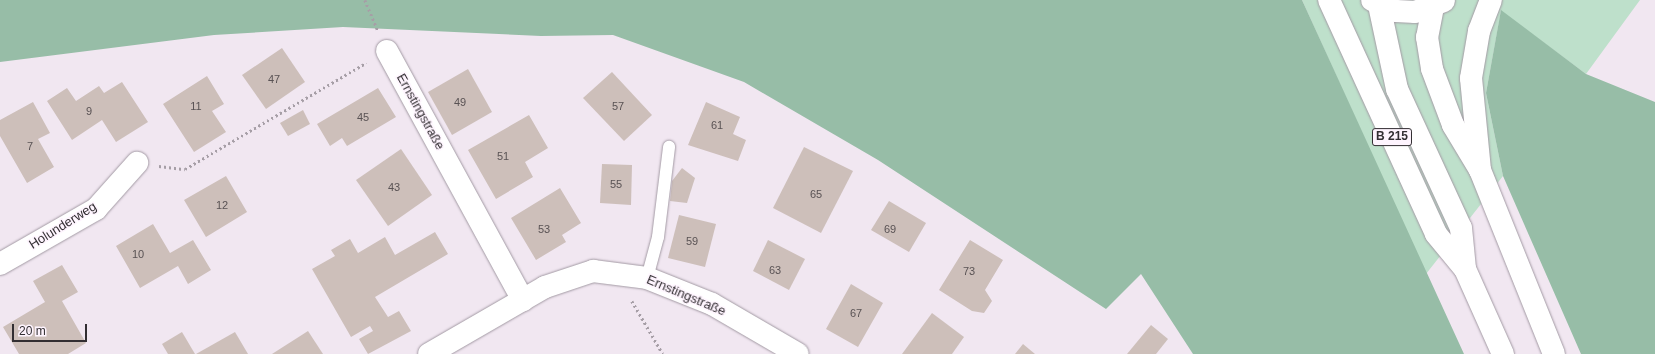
<!DOCTYPE html>
<meta charset="utf-8">
<style>
body{margin:0}
#map{position:relative;width:1655px;height:354px;overflow:hidden;background:#f1e7f1;font-family:Helvetica,sans-serif}
div>[style]{position:absolute}
.green>*{inset:0;background:#bee0cb}
.forest>*{inset:0;background:#97bda7}
.building>*{inset:0;background:#cdbfba}
.path>*{height:2.5px;margin-top:-1.25px;transform-origin:0;background:repeating-linear-gradient(90deg,#a69ea6 0 2px,transparent 0 5px)}
.roads{filter:drop-shadow(0 0 1px #a39aa4) drop-shadow(0 0 1px #a39aa4)}
.service>*{height:12px;margin:-6px;padding:0 6px;transform-origin:6px;border-radius:6px;background:#fff}
.minor>*{height:22px;margin:-11px;padding:0 11px;transform-origin:11px;border-radius:11px;background:#fff}
.primary>*{height:22px;margin:-11px;padding:0 11px;transform-origin:11px;border-radius:11px;background:#fff}
.trunk>*{height:22px;margin:-11px;padding:0 11px;transform-origin:11px;border-radius:11px;background:#fff}
span{translate:-50% -50%;white-space:nowrap;text-align:center;line-height:1.15;-webkit-text-stroke:3px #fef4fe;paint-order:stroke}
.number-label{font-size:11px;color:#595254}
.number-label span{-webkit-text-stroke-width:0}
.shield-label span{padding:1px 3px;background:#fef4fe;border:1px solid;border-radius:3px;-webkit-text-stroke-width:0}
.shield-label{font-size:12px;color:#322e32;font-weight:700}
.street-label{font-size:13px;color:#322e32}
.scale{position:absolute;left:12px;top:324px;width:75px;height:18px;box-sizing:border-box;border:2px solid #322e32;border-top:0;padding-left:5px;font-size:12px;line-height:14px;white-space:nowrap;color:#322e32;-webkit-text-stroke:3px #fef4fe;paint-order:stroke}
</style>
<div id="map">
<div class="green">
<div style="clip-path:polygon(1302px 0,1640px 0,1586px 74px,1501px 11px,1486px 93px,1503px 176px,1426px 274px)"></div>
</div>
<div class="forest">
<div style="clip-path:polygon(0 0,1302px 0,1464px 354px,1193px 354px,1141px 274px,1106px 309px,878px 160px,744px 82px,613px 35px,541px 36px,343px 27px,214px 35px,0 62px)"></div>
<div style="clip-path:polygon(1501px 10px,1586px 74px,1655px 102px,1655px 354px,1581px 354px,1503px 176px,1486px 93px)"></div>
</div>
<div class="building">
<div style="clip-path:polygon(282px 48px,305px 82px,266px 109px,242px 75px)"></div>
<div style="clip-path:polygon(468px 69px,492px 112px,452px 135px,428px 92px)"></div>
<div style="clip-path:polygon(612px 72px,652px 115px,624px 141px,583px 98px)"></div>
<div style="clip-path:polygon(207px 76px,224px 104px,212px 111px,226px 132px,194px 152px,163px 104px)"></div>
<div style="clip-path:polygon(122px 82px,148px 122px,116px 142px,102px 120px,72px 140px,47px 101px,67px 88px,76px 101px,99px 86px,104px 93px)"></div>
<div style="clip-path:polygon(378px 88px,396px 117px,347px 146px,342px 138px,330px 146px,317px 124px)"></div>
<div style="clip-path:polygon(33px 102px,50px 133px,38px 139px,54px 167px,27px 183px,0 136px,0 120px)"></div>
<div style="clip-path:polygon(706px 102px,740px 117px,733px 134px,746px 140px,738px 161px,688px 145px)"></div>
<div style="clip-path:polygon(303px 110px,310px 124px,288px 136px,280px 123px)"></div>
<div style="clip-path:polygon(529px 115px,548px 148px,525px 162px,533px 177px,496px 199px,468px 150px)"></div>
<div style="clip-path:polygon(804px 147px,853px 171px,821px 233px,773px 208px)"></div>
<div style="clip-path:polygon(401px 149px,432px 195px,388px 226px,356px 180px)"></div>
<div style="clip-path:polygon(602px 164px,632px 165px,631px 205px,600px 203px)"></div>
<div style="clip-path:polygon(682px 168px,695px 178px,687px 203px,670px 201px,672px 181px)"></div>
<div style="clip-path:polygon(226px 176px,247px 212px,206px 237px,184px 200px)"></div>
<div style="clip-path:polygon(560px 188px,581px 223px,562px 235px,566px 242px,536px 260px,511px 218px)"></div>
<div style="clip-path:polygon(889px 201px,926px 223px,909px 252px,871px 230px)"></div>
<div style="clip-path:polygon(679px 215px,716px 224px,705px 267px,668px 258px)"></div>
<div style="clip-path:polygon(153px 224px,170px 253px,193px 240px,211px 270px,188px 284px,178px 266px,140px 288px,116px 246px)"></div>
<div style="clip-path:polygon(435px 232px,448px 254px,375px 297px,388px 317px,399px 311px,411px 331px,368px 354px,359px 339px,373px 331px,370px 326px,351px 337px,312px 269px,335px 256px,331px 250px,350px 239px,358px 253px,385px 237px,395px 255px)"></div>
<div style="clip-path:polygon(768px 240px,805px 259px,789px 290px,753px 271px)"></div>
<div style="clip-path:polygon(970px 240px,1003px 260px,985px 290px,992px 301px,984px 313px,972px 311px,939px 290px)"></div>
<div style="clip-path:polygon(62px 265px,78px 292px,62px 301px,86px 343px,68px 354px,19px 354px,3px 327px,45px 302px,33px 281px)"></div>
<div style="clip-path:polygon(851px 284px,883px 303px,858px 347px,826px 329px)"></div>
<div style="clip-path:polygon(932px 313px,964px 337px,952px 354px,902px 354px)"></div>
<div style="clip-path:polygon(1151px 325px,1168px 339px,1156px 354px,1127px 354px)"></div>
<div style="clip-path:polygon(308px 331px,323px 354px,272px 354px)"></div>
<div style="clip-path:polygon(182px 332px,195px 354px,168px 354px,162px 344px)"></div>
<div style="clip-path:polygon(235px 332px,248px 354px,196px 354px)"></div>
<div style="clip-path:polygon(1023px 344px,1035px 354px,1015px 354px)"></div>
</div>
<div class="path">
<div style="left:365px;top:0;width:33px;rotate:67deg"></div>
<div style="left:159px;top:166px;width:26px;rotate:7deg"></div>
<div style="left:185px;top:169px;width:210px;rotate:-30.4deg"></div>
<div style="left:632px;top:301px;width:61px;rotate:59.7deg"></div>
</div>
<div class="roads">
<div class="service">
<div style="left:647px;top:278px;width:42px;rotate:-75deg"></div>
<div style="left:658px;top:237px;width:91px;rotate:-83deg"></div>
</div>
<div class="minor">
<div style="left:387px;top:51px;width:284px;rotate:61.4deg"></div>
<div style="left:0;top:264px;width:111px;rotate:-29.8deg"></div>
<div style="left:96px;top:209px;width:62px;rotate:-48.3deg"></div>
<div style="left:429px;top:354px;width:134px;rotate:-30deg"></div>
<div style="left:545px;top:287px;width:51px;rotate:-18.4deg"></div>
<div style="left:593px;top:271px;width:54px;rotate:7.4deg"></div>
<div style="left:647px;top:278px;width:70px;rotate:21.8deg"></div>
<div style="left:712px;top:304px;width:99px;rotate:30.2deg"></div>
</div>
<div class="primary">
<div style="left:1329px;top:0;width:257px;rotate:65.4deg"></div>
<div style="left:1436px;top:234px;width:45px;rotate:50.4deg"></div>
<div style="left:1465px;top:269px;width:93px;rotate:65.9deg"></div>
<div style="left:1372px;top:0;width:26px;rotate:25deg"></div>
<div style="left:1396px;top:11px;width:19px;rotate:3deg"></div>
<div style="left:1415px;top:12px;width:31px;rotate:-21deg"></div>
<div style="left:1379px;top:5px;width:86px;rotate:77.9deg"></div>
<div style="left:1397px;top:89px;width:153px;rotate:65.3deg"></div>
<div style="left:1461px;top:228px;width:41px;rotate:84.4deg"></div>
<div style="left:1433px;top:7px;width:31px;rotate:101deg"></div>
<div style="left:1427px;top:37px;width:32px;rotate:81deg"></div>
<div style="left:1432px;top:69px;width:60px;rotate:69.4deg"></div>
<div style="left:1453px;top:125px;width:52px;rotate:59deg"></div>
<div style="left:1480px;top:170px;width:198px;rotate:68.1deg"></div>
</div>
<div class="trunk">
<div style="left:1480px;top:170px;width:92px;rotate:-95.6deg"></div>
<div style="left:1471px;top:78px;width:48px;rotate:-80.3deg"></div>
<div style="left:1479px;top:31px;width:33px;rotate:-69deg"></div>
</div>
</div>
<div class="number-label">
<span style="left:274px;top:79px">47</span>
<span style="left:460px;top:102px">49</span>
<span style="left:196px;top:106px">11</span>
<span style="left:618px;top:106px">57</span>
<span style="left:89px;top:111px">9</span>
<span style="left:363px;top:117px">45</span>
<span style="left:717px;top:125px">61</span>
<span style="left:30px;top:146px">7</span>
<span style="left:503px;top:156px">51</span>
<span style="left:616px;top:184px">55</span>
<span style="left:394px;top:187px">43</span>
<span style="left:816px;top:194px">65</span>
<span style="left:222px;top:205px">12</span>
<span style="left:544px;top:229px">53</span>
<span style="left:890px;top:229px">69</span>
<span style="left:692px;top:241px">59</span>
<span style="left:138px;top:254px">10</span>
<span style="left:775px;top:270px">63</span>
<span style="left:969px;top:271px">73</span>
<span style="left:856px;top:313px">67</span>
</div>
<div class="shield-label">
<span style="left:1392px;top:137px">B 215</span>
</div>
<div class="street-label">
<span style="left:420px;top:112px;rotate:61deg">Ernstingstraße</span>
<span style="left:63px;top:226px;rotate:-32deg">Holunderweg</span>
<span style="left:686px;top:296px;rotate:23deg">Ernstingstraße</span>
</div>
<div class="scale">20 m</div>
</div>
